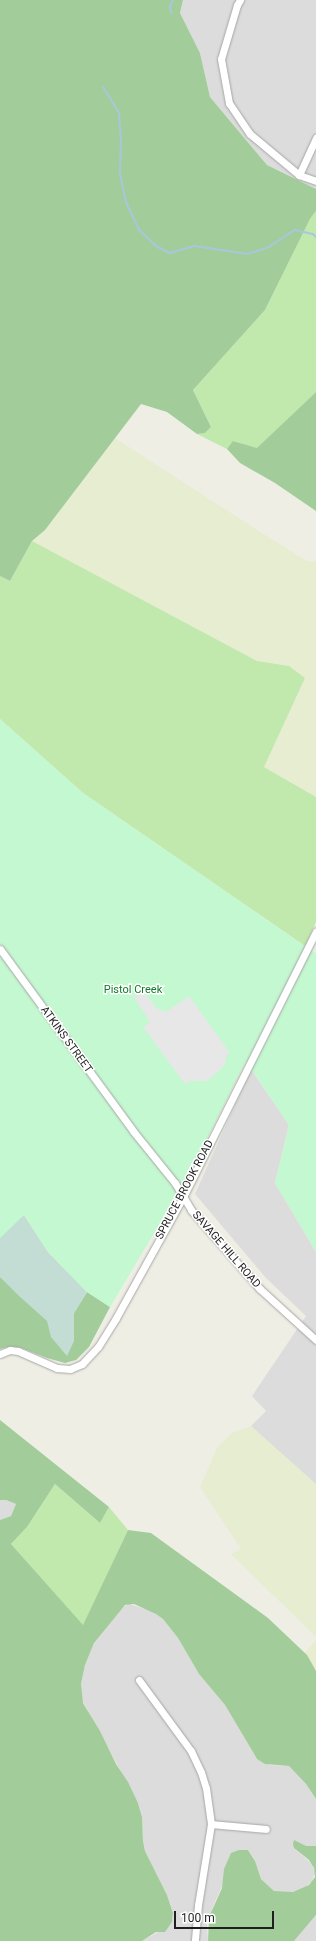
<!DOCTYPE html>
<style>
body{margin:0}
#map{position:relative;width:316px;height:1941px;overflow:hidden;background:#efeee5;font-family:Roboto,sans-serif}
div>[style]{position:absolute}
.residential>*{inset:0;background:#dddcdc}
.farmland>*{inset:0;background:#e7edd1}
.grass>*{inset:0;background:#c1e8ad}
.forest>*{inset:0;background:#a2cd9b}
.wetland>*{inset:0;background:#c3ddd5}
.park>*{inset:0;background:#c4f8d0}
.parking>*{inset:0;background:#e7e7e7}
.stream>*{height:2px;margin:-1px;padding:0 1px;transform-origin:1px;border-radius:1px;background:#a7c8dc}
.roads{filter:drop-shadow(0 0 1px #a6a6a6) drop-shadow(0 0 1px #a6a6a6)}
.minor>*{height:7px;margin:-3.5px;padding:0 3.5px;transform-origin:3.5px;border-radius:3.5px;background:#fff}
span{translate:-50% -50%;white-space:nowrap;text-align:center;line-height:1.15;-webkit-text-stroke:3px #fff;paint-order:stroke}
.park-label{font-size:11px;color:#0f7b29}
.street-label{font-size:11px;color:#1f1f1f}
.scale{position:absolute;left:174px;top:1911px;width:100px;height:18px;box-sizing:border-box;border:2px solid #1f1f1f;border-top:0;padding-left:5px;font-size:12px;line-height:14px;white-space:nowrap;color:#1f1f1f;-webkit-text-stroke:3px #fff;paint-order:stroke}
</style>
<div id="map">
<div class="residential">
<div style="clip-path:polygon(183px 0,316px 0,316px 189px,267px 165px,210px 97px,200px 53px,180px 13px)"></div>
<div style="clip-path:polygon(251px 1069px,289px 1125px,275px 1183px,316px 1252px,316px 1485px,251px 1426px,266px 1411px,252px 1396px,306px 1316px,266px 1278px,195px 1194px)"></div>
<div style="clip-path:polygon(0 1500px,6px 1500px,16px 1504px,11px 1516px,0 1520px)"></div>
<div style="clip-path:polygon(129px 1604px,153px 1611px,163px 1619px,178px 1638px,199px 1674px,225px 1705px,257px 1759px,270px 1765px,289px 1766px,306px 1784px,316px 1799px,316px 1846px,294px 1848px,312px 1864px,315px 1873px,312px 1881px,305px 1888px,297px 1891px,288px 1893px,274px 1891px,261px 1879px,253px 1857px,248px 1850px,223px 1884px,214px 1904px,207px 1925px,208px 1941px,142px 1941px,160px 1931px,173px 1918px,173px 1913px,167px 1895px,145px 1851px,143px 1841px,142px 1817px,138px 1803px,81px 1698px,81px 1684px,85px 1665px,94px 1643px,121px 1608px)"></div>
<div style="clip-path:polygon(316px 1915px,316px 1941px,294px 1941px)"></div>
</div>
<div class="farmland">
<div style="clip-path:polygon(115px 438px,259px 531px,307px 561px,316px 562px,316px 797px,264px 767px,305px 678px,289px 666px,257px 661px,32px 541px,45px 530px)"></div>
<div style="clip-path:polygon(251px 1426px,316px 1484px,316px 1637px,231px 1554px,241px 1549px,200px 1487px,218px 1446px,232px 1433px)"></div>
<div style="clip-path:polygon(316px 1640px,316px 1698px,297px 1662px)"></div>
</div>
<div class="grass">
<div style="clip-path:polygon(316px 211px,316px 392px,257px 449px,234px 441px,227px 449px,197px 434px,205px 433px,211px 427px,193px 390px,265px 310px,310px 219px)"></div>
<div style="clip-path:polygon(32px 541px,257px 661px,289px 666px,305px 678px,264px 767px,316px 797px,316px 922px,305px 946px,83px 793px,0 719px,0 576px,10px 581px)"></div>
<div style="clip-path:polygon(55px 1484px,100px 1523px,109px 1507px,128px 1530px,83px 1626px,11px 1544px,27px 1527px)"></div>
</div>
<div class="forest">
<div style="clip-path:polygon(0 0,183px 0,180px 13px,200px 53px,210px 97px,267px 165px,316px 189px,316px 211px,310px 219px,265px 310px,193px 390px,211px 427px,205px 433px,197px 434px,167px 412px,141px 404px,45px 530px,32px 541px,10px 581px,0 576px)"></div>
<div style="clip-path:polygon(316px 392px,316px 511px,275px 483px,240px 463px,227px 449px,233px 441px,257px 448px)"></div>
<div style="clip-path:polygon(0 1277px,74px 1313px,87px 1292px,110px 1307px,89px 1347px,76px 1360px,65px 1363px,47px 1358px,21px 1348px,8px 1347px,0 1349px)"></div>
<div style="clip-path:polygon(0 1420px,109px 1507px,100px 1523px,55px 1484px,27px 1527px,11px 1544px,83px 1625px,128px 1530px,151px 1533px,268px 1618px,307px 1655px,316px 1671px,316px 1799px,306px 1784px,289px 1766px,265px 1764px,257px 1759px,225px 1705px,199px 1674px,178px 1638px,163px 1619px,156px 1614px,134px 1604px,125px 1605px,94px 1643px,85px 1665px,81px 1684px,83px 1703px,100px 1731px,116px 1764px,128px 1782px,138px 1803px,142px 1817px,143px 1841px,145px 1851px,167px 1895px,173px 1913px,172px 1922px,165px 1932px,156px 1932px,142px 1941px,0 1941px,0 1520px,11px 1516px,16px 1504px,6px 1500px,0 1500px)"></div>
<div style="clip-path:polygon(294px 1840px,306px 1846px,316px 1846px,316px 1915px,294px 1941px,208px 1941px,209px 1917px,222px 1888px,224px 1869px,231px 1853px,239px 1850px,248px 1850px,255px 1861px,261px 1879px,274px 1891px,293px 1892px,309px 1885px,315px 1877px,314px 1868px,309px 1860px,294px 1848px,293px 1844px)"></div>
</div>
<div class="wetland">
<div style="clip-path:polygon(0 1203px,24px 1215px,48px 1252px,87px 1292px,74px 1313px,74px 1341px,67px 1356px,51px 1337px,47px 1321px,18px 1295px,0 1277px)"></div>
</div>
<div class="park">
<div style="clip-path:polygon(0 719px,83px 793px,315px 953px,316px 951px,316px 1252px,275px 1183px,289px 1125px,246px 1061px,189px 1175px,110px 1307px,87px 1292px,48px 1252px,24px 1215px,0 1238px)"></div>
</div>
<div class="parking">
<div style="clip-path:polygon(142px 989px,156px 1008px,166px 1012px,189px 996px,230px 1053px,227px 1055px,225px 1064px,220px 1070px,207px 1081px,190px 1081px,185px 1084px,143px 1027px,149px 1023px,149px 1020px,135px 999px,134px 995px)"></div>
</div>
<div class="stream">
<div style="left:171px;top:13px;width:7px;rotate:-98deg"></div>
<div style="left:170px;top:6px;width:7px;rotate:-63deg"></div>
<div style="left:103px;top:87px;width:31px;rotate:58deg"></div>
<div style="left:119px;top:113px;width:28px;rotate:86deg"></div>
<div style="left:121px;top:141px;width:33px;rotate:92deg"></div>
<div style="left:120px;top:174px;width:29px;rotate:78deg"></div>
<div style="left:126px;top:202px;width:31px;rotate:65deg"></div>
<div style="left:139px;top:230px;width:23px;rotate:43deg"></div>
<div style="left:156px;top:246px;width:16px;rotate:27deg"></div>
<div style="left:170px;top:253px;width:26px;rotate:-16deg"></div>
<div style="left:195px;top:246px;width:53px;rotate:8.7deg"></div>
<div style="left:247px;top:254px;width:21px;rotate:-17deg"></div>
<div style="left:267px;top:248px;width:33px;rotate:-33deg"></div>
<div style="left:295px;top:230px;width:18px;rotate:13deg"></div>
<div style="left:313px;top:234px;width:4px;rotate:45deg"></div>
</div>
<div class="roads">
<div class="minor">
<div style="left:240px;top:0;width:6px;rotate:121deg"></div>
<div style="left:237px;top:5px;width:56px;rotate:106.5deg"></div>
<div style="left:221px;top:59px;width:45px;rotate:79.7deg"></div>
<div style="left:229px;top:103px;width:37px;rotate:56deg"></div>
<div style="left:250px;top:134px;width:64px;rotate:39.9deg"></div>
<div style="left:299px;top:175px;width:18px;rotate:19deg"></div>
<div style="left:299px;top:175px;width:41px;rotate:-65.3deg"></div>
<div style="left:0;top:949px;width:225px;rotate:53.8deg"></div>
<div style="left:133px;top:1131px;width:67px;rotate:51.1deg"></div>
<div style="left:175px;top:1183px;width:31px;rotate:59deg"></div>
<div style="left:191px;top:1210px;width:105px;rotate:48.9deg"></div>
<div style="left:260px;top:1289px;width:76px;rotate:42.3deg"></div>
<div style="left:0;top:1354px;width:11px;rotate:-22deg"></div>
<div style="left:10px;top:1350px;width:8px;rotate:7deg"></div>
<div style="left:18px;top:1351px;width:43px;rotate:23.6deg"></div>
<div style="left:57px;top:1368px;width:13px;rotate:4deg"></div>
<div style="left:70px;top:1369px;width:13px;rotate:-23deg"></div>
<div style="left:82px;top:1364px;width:23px;rotate:-47deg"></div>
<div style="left:98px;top:1347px;width:34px;rotate:-58deg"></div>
<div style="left:116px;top:1318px;width:138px;rotate:-61deg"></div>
<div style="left:183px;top:1197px;width:297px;rotate:-63.4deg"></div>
<div style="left:139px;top:1680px;width:88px;rotate:53.8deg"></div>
<div style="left:191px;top:1751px;width:23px;rotate:65deg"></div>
<div style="left:201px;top:1772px;width:17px;rotate:73deg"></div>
<div style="left:206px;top:1788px;width:36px;rotate:82deg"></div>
<div style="left:211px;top:1824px;width:82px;rotate:99.1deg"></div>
<div style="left:198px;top:1905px;width:36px;rotate:95deg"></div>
<div style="left:211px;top:1824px;width:55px;rotate:5.2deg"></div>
</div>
</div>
<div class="park-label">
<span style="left:133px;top:990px">Pistol Creek</span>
</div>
<div class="street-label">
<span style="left:66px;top:1040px;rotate:54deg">ATKINS STREET</span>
<span style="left:185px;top:1190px;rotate:-62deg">SPRUCE BROOK ROAD</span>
<span style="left:226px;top:1250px;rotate:49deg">SAVAGE HILL ROAD</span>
</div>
<div class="scale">100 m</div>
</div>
